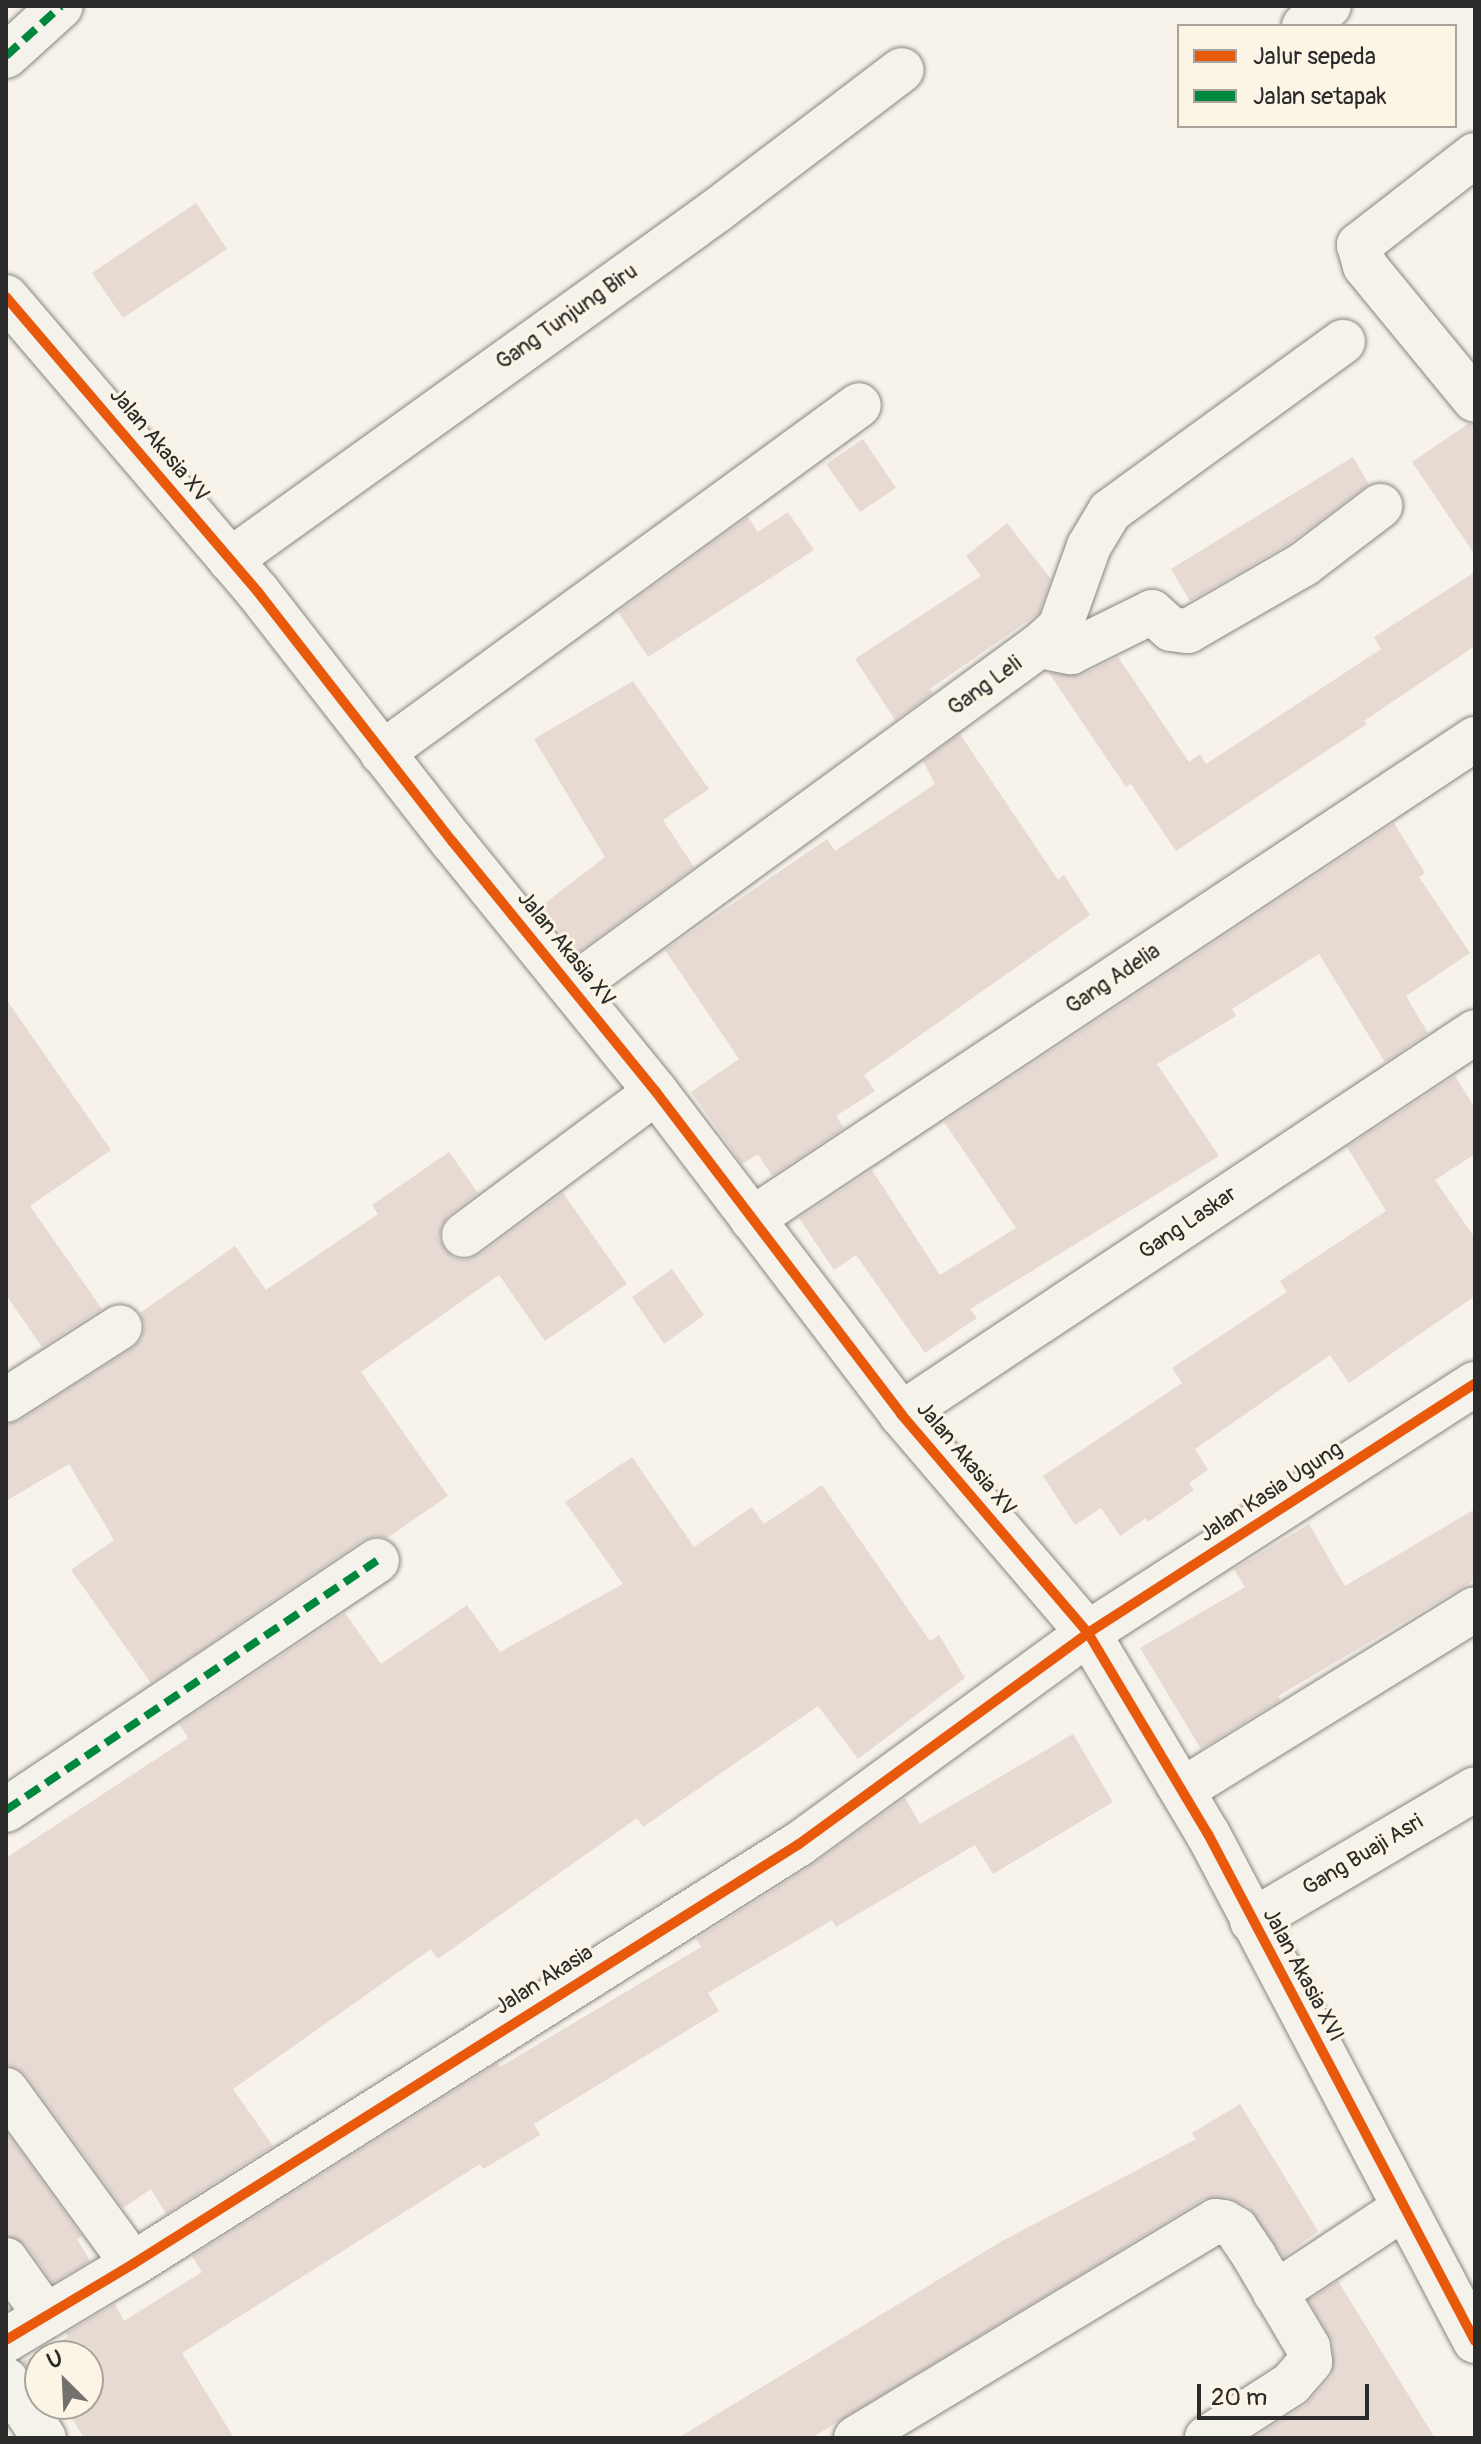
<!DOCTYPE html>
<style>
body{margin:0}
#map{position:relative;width:1481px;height:2444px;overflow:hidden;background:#f7f3ea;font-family:Pangolin,sans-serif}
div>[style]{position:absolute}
.building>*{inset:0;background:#e7dad3}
.roads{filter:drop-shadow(0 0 2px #878581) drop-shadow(0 0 2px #878581)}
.minor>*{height:44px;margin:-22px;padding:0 22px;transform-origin:22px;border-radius:22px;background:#f5f2ec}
.quiet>*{height:8px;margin-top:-4px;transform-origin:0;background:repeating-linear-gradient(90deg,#00873e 0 16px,transparent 0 24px)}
.cycleway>*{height:10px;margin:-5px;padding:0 5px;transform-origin:5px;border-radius:5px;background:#e8590c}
span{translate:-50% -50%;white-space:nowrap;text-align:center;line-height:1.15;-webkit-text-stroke:6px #fcf5e5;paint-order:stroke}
.street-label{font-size:22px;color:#2b2b2b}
.frame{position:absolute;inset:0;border:8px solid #2b2b2b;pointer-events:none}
.legend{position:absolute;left:1177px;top:24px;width:280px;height:104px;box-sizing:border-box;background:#fcf5e5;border:2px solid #a8a49b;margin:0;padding:10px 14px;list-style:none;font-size:24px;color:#2b2b2b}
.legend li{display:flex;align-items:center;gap:16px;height:40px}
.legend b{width:40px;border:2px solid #a8a49b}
.north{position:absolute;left:24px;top:2340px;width:80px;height:80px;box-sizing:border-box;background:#fcf5e5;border:2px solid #a8a49b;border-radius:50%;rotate:336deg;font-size:22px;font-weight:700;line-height:32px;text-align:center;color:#2b2b2b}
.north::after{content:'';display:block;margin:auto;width:28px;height:36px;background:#72716e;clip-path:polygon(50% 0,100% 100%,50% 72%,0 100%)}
.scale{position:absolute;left:1197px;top:2384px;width:172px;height:36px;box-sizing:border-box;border:4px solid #2b2b2b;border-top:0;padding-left:10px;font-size:24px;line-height:28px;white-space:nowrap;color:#2b2b2b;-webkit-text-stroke:6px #fcf5e5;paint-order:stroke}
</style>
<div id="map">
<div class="building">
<div style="clip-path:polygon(196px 203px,227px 249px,123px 318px,92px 273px)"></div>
<div style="clip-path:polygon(1468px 424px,1475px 424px,1475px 555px,1412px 462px)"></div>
<div style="clip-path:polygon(863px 439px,896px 488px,860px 512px,826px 464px)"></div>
<div style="clip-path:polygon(1353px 457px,1369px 484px,1290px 543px,1190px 601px,1171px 569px)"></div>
<div style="clip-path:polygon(788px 512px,814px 550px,648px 657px,618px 612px,748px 517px,758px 532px)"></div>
<div style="clip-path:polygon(1007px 523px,1051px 579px,1039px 613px,930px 689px,933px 693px,895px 720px,855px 659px,981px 576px,966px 556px)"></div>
<div style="clip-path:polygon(1475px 572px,1475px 646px,1364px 721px,1367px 724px,1176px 851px,1131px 784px,1126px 787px,1049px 673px,1081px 675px,1118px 657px,1189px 762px,1200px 754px,1206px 764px,1381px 649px,1374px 637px)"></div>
<div style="clip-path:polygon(633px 681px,709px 789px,663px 820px,694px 867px,577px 953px,540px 907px,605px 857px,534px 739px)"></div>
<div style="clip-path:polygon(960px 734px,1058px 880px,1064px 875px,1090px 915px,864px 1075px,875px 1091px,836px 1116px,844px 1128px,772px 1176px,758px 1154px,742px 1164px,691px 1092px,739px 1059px,665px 950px,827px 839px,835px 851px,935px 784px,923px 761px)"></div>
<div style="clip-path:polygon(1394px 823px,1425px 873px,1419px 877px,1470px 953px,1406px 996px,1428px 1033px,1385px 1062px,1319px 954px,1232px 1009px,1236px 1016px,1157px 1064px,1219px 1156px,970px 1309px,977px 1318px,925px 1353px,856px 1255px,834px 1270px,799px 1218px,872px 1170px,940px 1275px,1016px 1228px,944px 1122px)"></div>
<div style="clip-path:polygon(6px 999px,111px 1150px,30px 1206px,102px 1309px,42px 1347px,6px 1295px)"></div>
<div style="clip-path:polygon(1455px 1076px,1475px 1108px,1475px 1154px,1435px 1180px,1475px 1238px,1475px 1296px,1349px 1383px,1330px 1355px,1195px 1449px,1208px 1470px,1189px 1483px,1194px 1490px,1148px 1522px,1146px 1518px,1120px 1536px,1101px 1508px,1075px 1525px,1043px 1476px,1182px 1383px,1172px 1368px,1287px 1292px,1280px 1281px,1386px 1211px,1347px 1147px)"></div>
<div style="clip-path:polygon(449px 1152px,478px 1193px,449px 1215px,441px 1226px,439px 1239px,444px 1249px,453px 1258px,466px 1260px,479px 1255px,563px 1193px,627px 1284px,545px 1341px,499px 1275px,361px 1372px,448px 1496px,387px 1538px,375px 1536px,363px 1540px,151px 1683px,71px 1570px,114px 1540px,69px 1464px,6px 1501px,6px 1425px,19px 1421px,133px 1348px,142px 1339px,145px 1327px,140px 1313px,235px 1246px,266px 1290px,378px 1214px,372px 1205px)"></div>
<div style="clip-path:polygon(672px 1269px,704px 1315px,664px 1344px,632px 1297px)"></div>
<div style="clip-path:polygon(632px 1457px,694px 1547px,752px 1507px,764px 1524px,822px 1485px,930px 1641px,939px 1635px,965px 1678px,858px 1759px,818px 1706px,643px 1827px,637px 1818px,438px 1959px,431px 1949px,233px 2089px,273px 2146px,166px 2214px,151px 2189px,123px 2208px,26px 2075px,17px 2068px,6px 2065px,6px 1858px,188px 1738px,179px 1724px,345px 1613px,381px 1664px,467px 1605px,500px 1652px,623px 1584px,565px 1502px)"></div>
<div style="clip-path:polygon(1475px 1509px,1475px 1580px,1278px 1696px,1280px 1700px,1201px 1749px,1140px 1648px,1245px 1587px,1234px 1569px,1309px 1524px,1345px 1586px)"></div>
<div style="clip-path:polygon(1073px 1734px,1113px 1802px,993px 1874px,975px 1845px,836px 1927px,832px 1920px,708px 1993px,719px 2011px,534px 2124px,540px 2135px,483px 2169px,480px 2164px,182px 2353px,234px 2438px,84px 2438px,63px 2404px,88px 2404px,88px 2356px,40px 2356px,40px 2386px,22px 2362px,68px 2337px,66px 2333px,115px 2304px,124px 2321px,202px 2272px,192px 2256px,498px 2063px,500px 2067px,701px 1947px,696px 1939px,812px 1865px,905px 1798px,920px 1824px)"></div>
<div style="clip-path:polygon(1240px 2104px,1318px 2231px,1284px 2257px,1249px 2207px,1227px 2197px,1204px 2199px,811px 2438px,678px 2438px,1002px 2241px,1196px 2139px,1192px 2133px)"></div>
<div style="clip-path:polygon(6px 2132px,82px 2236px,77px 2239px,90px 2261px,53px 2283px,26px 2245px,6px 2235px)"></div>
<div style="clip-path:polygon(1338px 2281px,1435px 2438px,1253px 2438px,1305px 2405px,1332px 2376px,1333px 2343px,1309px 2300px)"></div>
</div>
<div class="roads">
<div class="minor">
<div style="left:1304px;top:26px;width:32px;rotate:-39deg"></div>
<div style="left:6px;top:56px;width:74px;rotate:-42.3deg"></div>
<div style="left:1475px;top:155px;width:147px;rotate:142.2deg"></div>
<div style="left:1359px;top:245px;width:22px;rotate:74deg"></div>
<div style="left:1365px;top:266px;width:173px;rotate:50.6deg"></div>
<div style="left:6px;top:297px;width:388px;rotate:49.5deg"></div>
<div style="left:258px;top:592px;width:316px;rotate:52.1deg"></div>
<div style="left:452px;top:841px;width:323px;rotate:50.9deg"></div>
<div style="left:656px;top:1092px;width:405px;rotate:52.7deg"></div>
<div style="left:901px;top:1414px;width:288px;rotate:49.5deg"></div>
<div style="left:1088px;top:1633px;width:234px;rotate:59.2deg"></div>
<div style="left:1208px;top:1834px;width:573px;rotate:62.23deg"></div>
<div style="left:230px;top:560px;width:598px;rotate:-35.68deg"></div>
<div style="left:716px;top:211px;width:233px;rotate:-37.2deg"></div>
<div style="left:1039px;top:646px;width:33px;rotate:11deg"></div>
<div style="left:1071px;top:652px;width:90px;rotate:-26.3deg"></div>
<div style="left:1152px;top:612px;width:25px;rotate:42deg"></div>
<div style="left:1171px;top:629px;width:17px;rotate:7deg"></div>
<div style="left:1188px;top:631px;width:134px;rotate:-30deg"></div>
<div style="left:1304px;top:564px;width:96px;rotate:-37.3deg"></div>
<div style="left:382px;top:753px;width:590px;rotate:-36.11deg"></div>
<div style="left:572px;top:987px;width:578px;rotate:-36.14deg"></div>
<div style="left:1039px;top:646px;width:28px;rotate:-42deg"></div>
<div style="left:1060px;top:627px;width:86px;rotate:-70.3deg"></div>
<div style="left:1089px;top:546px;width:41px;rotate:-59deg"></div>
<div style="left:1110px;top:511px;width:288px;rotate:-36deg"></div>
<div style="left:752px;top:1219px;width:868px;rotate:-33.58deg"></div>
<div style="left:464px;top:1235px;width:239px;rotate:-36.7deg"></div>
<div style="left:6px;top:1400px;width:135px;rotate:-32.6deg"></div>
<div style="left:901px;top:1414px;width:689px;rotate:-33.64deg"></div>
<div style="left:1182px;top:1790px;width:344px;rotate:-31.7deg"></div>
<div style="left:6px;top:1810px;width:447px;rotate:-33.9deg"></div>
<div style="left:1252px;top:1921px;width:259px;rotate:-30.6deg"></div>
<div style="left:6px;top:2090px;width:215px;rotate:53.9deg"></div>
<div style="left:6px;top:2260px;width:69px;rotate:54.5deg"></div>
<div style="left:1275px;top:2293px;width:154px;rotate:-33.4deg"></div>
<div style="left:6px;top:2340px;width:148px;rotate:-30.9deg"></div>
<div style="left:133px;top:2264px;width:787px;rotate:-32.24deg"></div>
<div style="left:799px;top:1844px;width:358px;rotate:-36.1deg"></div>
<div style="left:1088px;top:1633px;width:460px;rotate:-32.8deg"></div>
<div style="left:6px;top:2380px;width:69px;rotate:56.8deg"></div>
<div style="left:856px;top:2438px;width:420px;rotate:-31.1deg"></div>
<div style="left:1216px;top:2221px;width:8px;rotate:7deg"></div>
<div style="left:1224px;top:2222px;width:14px;rotate:30deg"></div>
<div style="left:1236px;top:2229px;width:32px;rotate:56deg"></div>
<div style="left:1254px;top:2256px;width:106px;rotate:59.3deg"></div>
<div style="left:1308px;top:2347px;width:15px;rotate:82deg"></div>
<div style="left:1310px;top:2362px;width:29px;rotate:131deg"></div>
<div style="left:1291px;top:2384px;width:100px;rotate:147.3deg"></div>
</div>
</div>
<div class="quiet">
<div style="left:6px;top:56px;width:74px;rotate:-42.3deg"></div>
<div style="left:6px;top:1810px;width:447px;rotate:-33.9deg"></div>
</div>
<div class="cycleway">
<div style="left:6px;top:297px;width:388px;rotate:49.5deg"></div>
<div style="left:258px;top:592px;width:316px;rotate:52.1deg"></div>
<div style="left:452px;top:841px;width:323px;rotate:50.9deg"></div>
<div style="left:656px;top:1092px;width:405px;rotate:52.7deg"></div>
<div style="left:901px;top:1414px;width:288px;rotate:49.5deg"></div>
<div style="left:1088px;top:1633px;width:234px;rotate:59.2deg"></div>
<div style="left:1208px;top:1834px;width:573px;rotate:62.23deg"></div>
<div style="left:6px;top:2340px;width:148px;rotate:-30.9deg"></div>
<div style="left:133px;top:2264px;width:787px;rotate:-32.24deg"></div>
<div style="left:799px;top:1844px;width:358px;rotate:-36.1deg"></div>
<div style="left:1088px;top:1633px;width:460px;rotate:-32.8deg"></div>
</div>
<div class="street-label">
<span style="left:567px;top:317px;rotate:-35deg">Gang Tunjung Biru</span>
<span style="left:159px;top:445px;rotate:50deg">Jalan Akasia XV</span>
<span style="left:985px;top:686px;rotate:-36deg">Gang Leli</span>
<span style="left:566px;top:949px;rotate:51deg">Jalan Akasia XV</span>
<span style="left:1113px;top:979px;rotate:-34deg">Gang Adelia</span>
<span style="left:1188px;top:1223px;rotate:-34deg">Gang Laskar</span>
<span style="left:966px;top:1459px;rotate:50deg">Jalan Akasia XV</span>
<span style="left:1271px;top:1492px;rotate:-33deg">Jalan Kasia Ugung</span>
<span style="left:1363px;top:1855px;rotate:-31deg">Gang Buaji Asri</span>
<span style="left:1303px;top:1975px;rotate:62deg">Jalan Akasia XVI</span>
<span style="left:544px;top:1980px;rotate:-32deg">Jalan Akasia</span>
</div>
<div class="frame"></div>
<ul class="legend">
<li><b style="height:10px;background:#e8590c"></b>Jalur sepeda</li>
<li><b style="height:10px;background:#00873e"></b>Jalan setapak</li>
</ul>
<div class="north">U</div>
<div class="scale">20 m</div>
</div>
